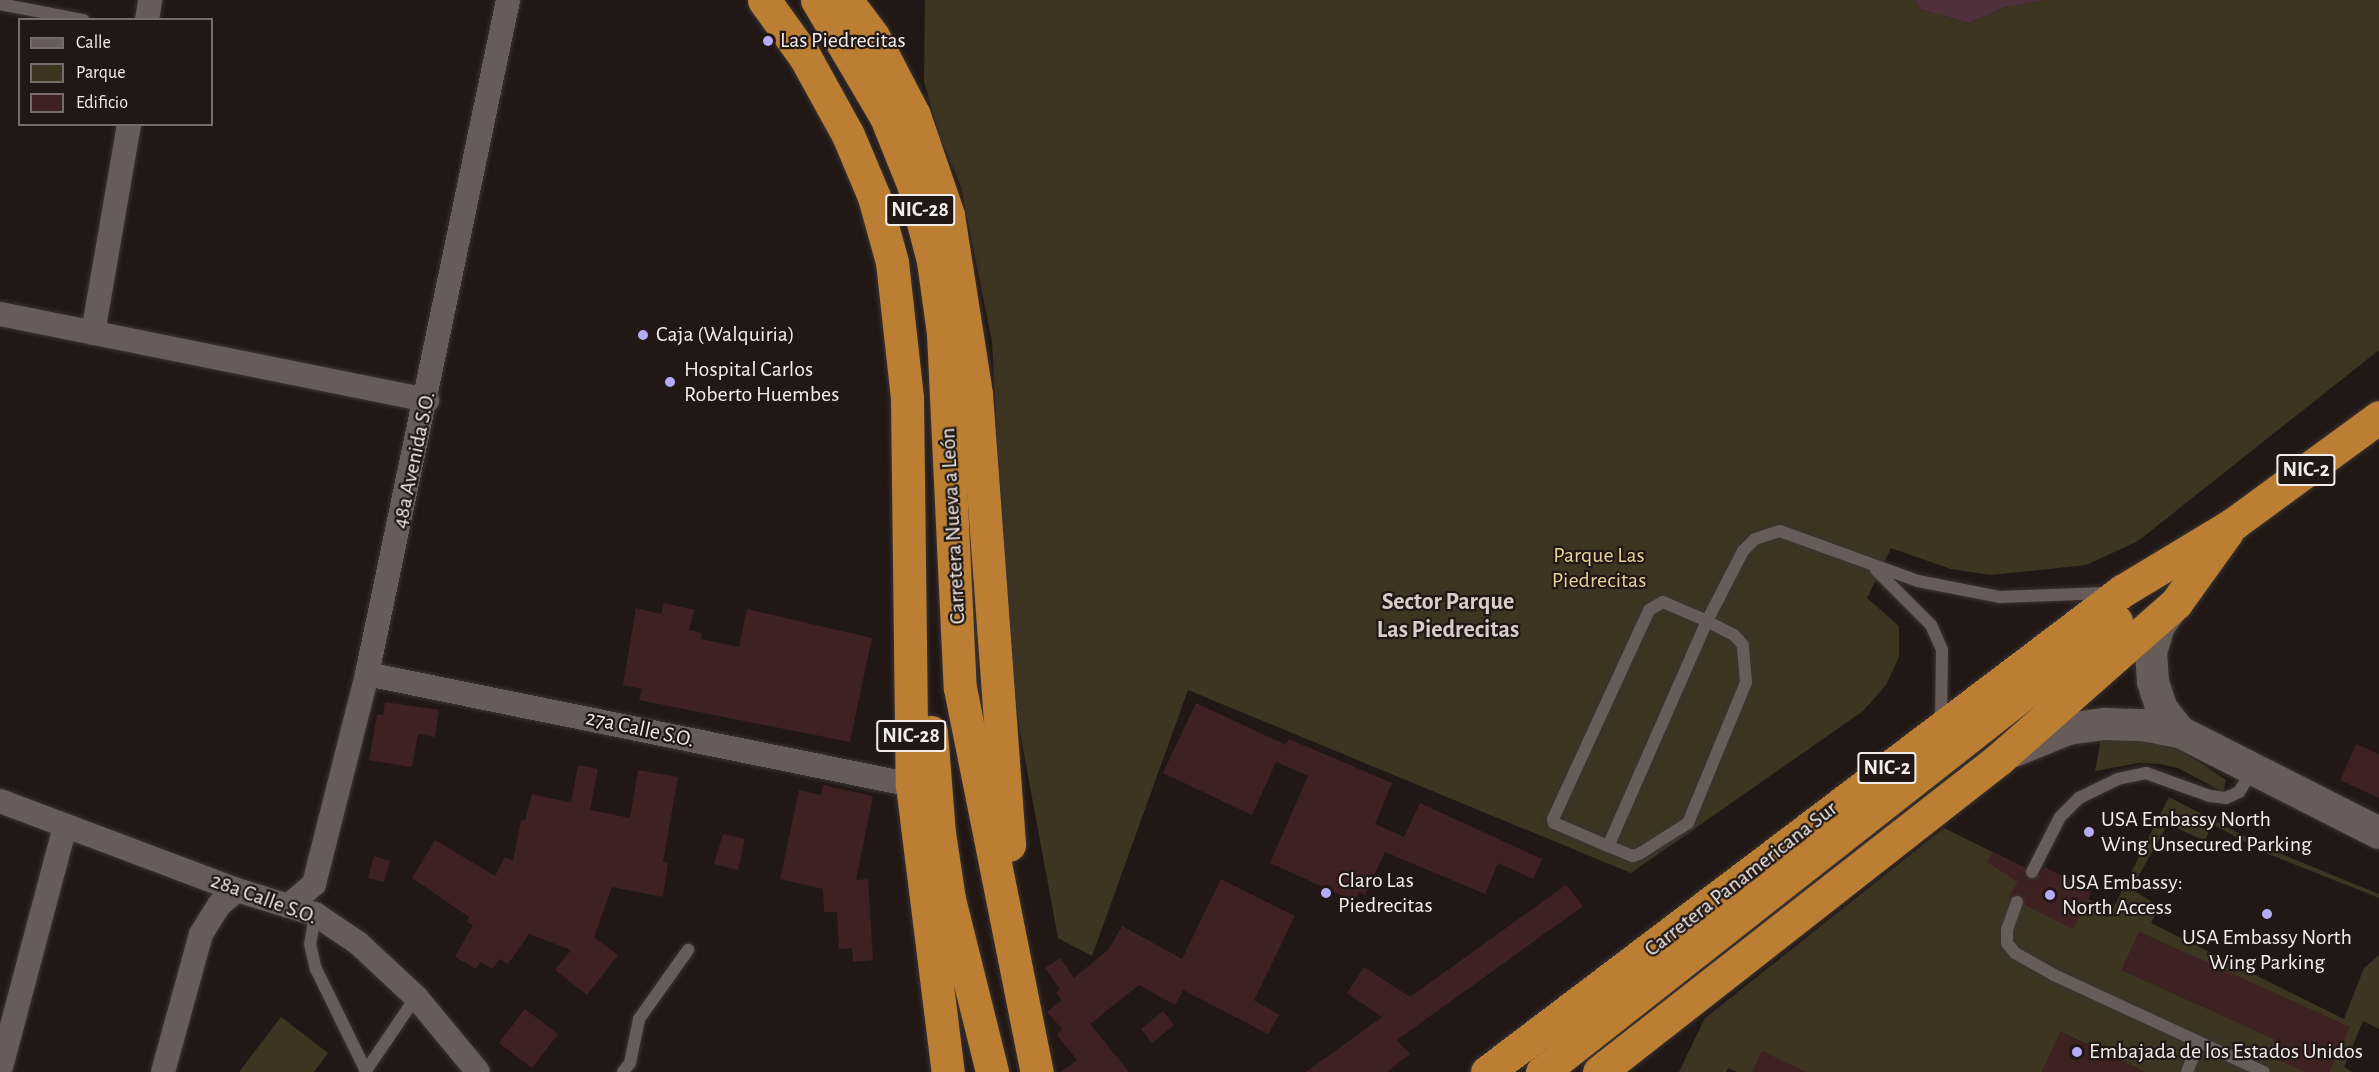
<!DOCTYPE html>
<meta charset="utf-8">
<style>
body{margin:0}
#map{position:relative;width:2379px;height:1072px;overflow:hidden;background:#211815;font-family:"Alegreya Sans",sans-serif}
div>[style]{position:absolute}
.green>*{inset:0;background:#3d3522}
.water>*{inset:0;background:#4e313b}
.building>*{inset:0;background:#3e2121}
.roads{filter:drop-shadow(0 0 2px #393331) drop-shadow(0 0 2px #393331)}
.service>*{height:12px;margin:-6px;padding:0 6px;transform-origin:6px;border-radius:6px;background:#675c58}
.minor>*{height:24px;margin:-12px;padding:0 12px;transform-origin:12px;border-radius:12px;background:#675c58}
.tertiary>*{height:32px;margin:-16px;padding:0 16px;transform-origin:16px;border-radius:16px;background:#675c58}
.trunk>*{height:33px;margin:-16.5px;padding:0 16.5px;transform-origin:16.5px;border-radius:16.5px;background:#bc7e32}
.dots>*{width:16px;height:16px;translate:-50% -50%;box-sizing:border-box;border:3px solid #211815;border-radius:50%}
span{translate:-50% -50%;white-space:nowrap;text-align:center;line-height:1.15;-webkit-text-stroke:4.5px #211815;paint-order:stroke}
.shield-label span{padding:2px 4px;background:#211815;border:2px solid;border-radius:4px;-webkit-text-stroke-width:0}
.shield-label{font-size:21px;color:#f3edea;font-weight:700}
.poi-label{font-size:22px;color:#f3edea}
.left{translate:0 -50%;text-align:left}
.street-label{font-size:22px;color:#f3edea}
.park-label{font-size:22px;color:#e6d19a}
.neighbourhood-label{font-size:24px;color:#dacdc8;font-weight:700}
.legend{position:absolute;left:18px;top:18px;width:195px;height:108px;box-sizing:border-box;background:#211815;border:2px solid #756d6a;margin:0;padding:8px 10px;list-style:none;font-size:18px;color:#f3edea}
.legend li{display:flex;align-items:center;gap:12px;height:30px}
.legend b{width:30px;border:2px solid #756d6a}
</style>
<div id="map">
<div class="green">
<div style="clip-path:polygon(925px 0,1915px 0,1920px 9px,1969px 23px,2003px 8px,2047px 0,2379px 0,2379px 350px,2138px 541px,2086px 565px,1990px 575px,1951px 569px,1891px 548px,1867px 598px,1899px 626px,1899px 657px,1886px 685px,1863px 711px,1631px 873px,1188px 690px,1092px 956px,1058px 938px,1020px 732px,1007px 636px,992px 342px,961px 187px,940px 137px,924px 82px)"></div>
<div style="clip-path:polygon(2117px 731px,2170px 746px,2193px 758px,2226px 780px,2223px 792px,2178px 768px,2160px 764px,2139px 763px,2095px 771px,2101px 739px)"></div>
<div style="clip-path:polygon(2169px 797px,2269px 849px,2379px 894px,2379px 898px,2266px 853px,2212px 824px,2205px 841px,2168px 824px,2131px 889px,2159px 906px,2151px 923px,2344px 1019px,2364px 968px,2379px 955px,2379px 1029px,2363px 1021px,2344px 1067px,2352px 1072px,2329px 1072px,2349px 1027px,2139px 932px,2122px 970px,2281px 1042px,2305px 1072px,2145px 1072px,2061px 1032px,2042px 1072px,1737px 1072px,1728px 1068px,1726px 1072px,1679px 1072px,1705px 1018px,1944px 828px,2112px 911px)"></div>
<div style="clip-path:polygon(281px 1017px,328px 1053px,314px 1072px,239px 1072px)"></div>
</div>
<div class="water">
<div style="clip-path:polygon(1915px 0,2047px 0,2003px 8px,1969px 23px,1920px 9px)"></div>
</div>
<div class="building">
<div style="clip-path:polygon(664px 603px,694px 610px,689px 630px,702px 633px,701px 639px,739px 647px,747px 609px,872px 638px,850px 742px,639px 700px,642px 689px,623px 685px,636px 608px,661px 614px)"></div>
<div style="clip-path:polygon(385px 702px,439px 710px,435px 737px,418px 734px,412px 767px,369px 760px,377px 714px,383px 715px)"></div>
<div style="clip-path:polygon(1196px 703px,1286px 745px,1289px 739px,1392px 783px,1375px 824px,1404px 837px,1420px 803px,1542px 859px,1533px 879px,1498px 863px,1485px 894px,1385px 852px,1365px 895px,1359px 892px,1354px 901px,1270px 863px,1308px 776px,1276px 762px,1252px 815px,1163px 773px)"></div>
<div style="clip-path:polygon(2356px 744px,2379px 754px,2379px 798px,2340px 780px)"></div>
<div style="clip-path:polygon(578px 765px,598px 769px,590px 810px,630px 818px,638px 770px,678px 777px,663px 862px,668px 862px,663px 897px,612px 887px,594px 937px,618px 955px,587px 995px,555px 970px,571px 950px,529px 934px,508px 964px,499px 959px,493px 969px,480px 962px,476px 969px,455px 957px,473px 925px,467px 922px,469px 917px,412px 878px,435px 840px,495px 876px,505px 857px,513px 861px,521px 820px,525px 821px,532px 794px,571px 803px)"></div>
<div style="clip-path:polygon(823px 785px,873px 796px,856px 880px,868px 879px,873px 960px,853px 962px,852px 948px,839px 949px,837px 912px,824px 912px,823px 889px,780px 879px,799px 790px,821px 795px)"></div>
<div style="clip-path:polygon(723px 834px,745px 839px,738px 870px,714px 864px)"></div>
<div style="clip-path:polygon(1993px 852px,2025px 868px,2029px 880px,2037px 879px,2045px 867px,2092px 892px,2073px 929px,2025px 905px,2020px 895px,2008px 898px,2018px 882px,1987px 862px)"></div>
<div style="clip-path:polygon(374px 856px,390px 861px,384px 882px,368px 878px)"></div>
<div style="clip-path:polygon(1221px 879px,1295px 916px,1254px 1000px,1279px 1015px,1268px 1034px,1183px 990px,1175px 1005px,1139px 985px,1090px 1024px,1129px 1072px,1061px 1072px,1077px 1060px,1057px 1035px,1062px 1029px,1047px 1012px,1062px 1000px,1056px 993px,1060px 989px,1045px 968px,1060px 958px,1074px 978px,1109px 949px,1122px 926px,1182px 959px)"></div>
<div style="clip-path:polygon(1566px 885px,1583px 906px,1397px 1040px,1410px 1054px,1387px 1072px,1306px 1072px,1382px 1017px,1347px 993px,1364px 967px,1410px 997px)"></div>
<div style="clip-path:polygon(2139px 932px,2350px 1027px,2329px 1072px,2305px 1072px,2274px 1058px,2281px 1042px,2122px 970px)"></div>
<div style="clip-path:polygon(525px 1009px,558px 1034px,532px 1068px,499px 1043px)"></div>
<div style="clip-path:polygon(1163px 1011px,1174px 1025px,1152px 1043px,1141px 1029px)"></div>
<div style="clip-path:polygon(2060px 1032px,2145px 1072px,2042px 1072px)"></div>
<div style="clip-path:polygon(1762px 1051px,1806px 1072px,1752px 1072px)"></div>
</div>
<div class="roads">
<div class="service">
<div style="left:0;top:4px;width:85px;rotate:10.9deg"></div>
<div style="left:1876px;top:570px;width:78px;rotate:45deg"></div>
<div style="left:1931px;top:625px;width:27px;rotate:66deg"></div>
<div style="left:1942px;top:650px;width:72px;rotate:90.8deg"></div>
<div style="left:1608px;top:846px;width:27px;rotate:22deg"></div>
<div style="left:1633px;top:856px;width:6px;rotate:-18deg"></div>
<div style="left:1639px;top:854px;width:58px;rotate:-32.3deg"></div>
<div style="left:1688px;top:823px;width:152px;rotate:-67.6deg"></div>
<div style="left:1746px;top:682px;width:37px;rotate:-95deg"></div>
<div style="left:1743px;top:645px;width:13px;rotate:-132deg"></div>
<div style="left:1734px;top:635px;width:30px;rotate:-153deg"></div>
<div style="left:1707px;top:621px;width:246px;rotate:113.7deg"></div>
<div style="left:1608px;top:846px;width:59px;rotate:-156.9deg"></div>
<div style="left:1554px;top:823px;width:4px;rotate:-104deg"></div>
<div style="left:1553px;top:819px;width:230px;rotate:-65.3deg"></div>
<div style="left:1649px;top:610px;width:16px;rotate:-30deg"></div>
<div style="left:1663px;top:602px;width:48px;rotate:23.4deg"></div>
<div style="left:1707px;top:621px;width:79px;rotate:-62.8deg"></div>
<div style="left:1743px;top:551px;width:17px;rotate:-45deg"></div>
<div style="left:1755px;top:539px;width:26px;rotate:-18deg"></div>
<div style="left:1780px;top:531px;width:147px;rotate:19.9deg"></div>
<div style="left:1918px;top:581px;width:84px;rotate:11deg"></div>
<div style="left:2000px;top:597px;width:106px;rotate:-2.2deg"></div>
<div style="left:2032px;top:872px;width:62px;rotate:-63deg"></div>
<div style="left:2060px;top:817px;width:27px;rotate:-45deg"></div>
<div style="left:2079px;top:798px;width:43px;rotate:-26deg"></div>
<div style="left:2118px;top:779px;width:29px;rotate:-12deg"></div>
<div style="left:2146px;top:773px;width:68px;rotate:19.8deg"></div>
<div style="left:2210px;top:796px;width:16px;rotate:7deg"></div>
<div style="left:2226px;top:798px;width:14px;rotate:-25deg"></div>
<div style="left:2239px;top:792px;width:26px;rotate:-58deg"></div>
<div style="left:2017px;top:902px;width:29px;rotate:110deg"></div>
<div style="left:2007px;top:929px;width:14px;rotate:90deg"></div>
<div style="left:2007px;top:943px;width:13px;rotate:51deg"></div>
<div style="left:2015px;top:953px;width:45px;rotate:29.4deg"></div>
<div style="left:2054px;top:975px;width:231px;rotate:24.8deg"></div>
<div style="left:315px;top:914px;width:30px;rotate:99deg"></div>
<div style="left:310px;top:944px;width:26px;rotate:77deg"></div>
<div style="left:316px;top:969px;width:114px;rotate:63.9deg"></div>
<div style="left:365px;top:1072px;width:91px;rotate:-55.8deg"></div>
<div style="left:623px;top:1072px;width:11px;rotate:-52deg"></div>
<div style="left:630px;top:1063px;width:45px;rotate:-78.4deg"></div>
<div style="left:639px;top:1019px;width:85px;rotate:-54.6deg"></div>
<div style="left:2187px;top:1072px;width:32px;rotate:-68deg"></div>
</div>
<div class="minor">
<div style="left:147px;top:20px;width:20px;rotate:-81deg"></div>
<div style="left:0;top:314px;width:436px;rotate:11.4deg"></div>
<div style="left:93px;top:333px;width:212px;rotate:-80.2deg"></div>
<div style="left:367px;top:674px;width:556px;rotate:11.51deg"></div>
<div style="left:0;top:801px;width:253px;rotate:20.6deg"></div>
<div style="left:237px;top:890px;width:82px;rotate:17.1deg"></div>
<div style="left:315px;top:914px;width:52px;rotate:34deg"></div>
<div style="left:358px;top:943px;width:79px;rotate:43deg"></div>
<div style="left:416px;top:997px;width:97px;rotate:50.4deg"></div>
<div style="left:288px;top:906px;width:34px;rotate:-40deg"></div>
<div style="left:314px;top:884px;width:217px;rotate:-75.8deg"></div>
<div style="left:367px;top:674px;width:689px;rotate:-78.18deg"></div>
<div style="left:1px;top:1067px;width:249px;rotate:-75.1deg"></div>
<div style="left:163px;top:1072px;width:143px;rotate:-74.6deg"></div>
<div style="left:201px;top:934px;width:34px;rotate:-58deg"></div>
<div style="left:219px;top:905px;width:23px;rotate:-40deg"></div>
</div>
<div class="tertiary">
<div style="left:2172px;top:608px;width:22px;rotate:126deg"></div>
<div style="left:2159px;top:626px;width:28px;rotate:107deg"></div>
<div style="left:2151px;top:653px;width:29px;rotate:86deg"></div>
<div style="left:2153px;top:682px;width:28px;rotate:72deg"></div>
<div style="left:2162px;top:709px;width:29px;rotate:52deg"></div>
<div style="left:2014px;top:751px;width:58px;rotate:-22.2deg"></div>
<div style="left:2068px;top:729px;width:37px;rotate:-8deg"></div>
<div style="left:2105px;top:724px;width:38px;rotate:2deg"></div>
<div style="left:2143px;top:725px;width:38px;rotate:11deg"></div>
<div style="left:2180px;top:732px;width:223px;rotate:26.9deg"></div>
</div>
<div class="trunk">
<div style="left:764px;top:0;width:70px;rotate:54.3deg"></div>
<div style="left:805px;top:57px;width:89px;rotate:61.1deg"></div>
<div style="left:848px;top:135px;width:67px;rotate:67.2deg"></div>
<div style="left:874px;top:197px;width:67px;rotate:74.5deg"></div>
<div style="left:892px;top:262px;width:137px;rotate:83.7deg"></div>
<div style="left:907px;top:398px;width:387px;rotate:89.3deg"></div>
<div style="left:912px;top:785px;width:289px;rotate:82.9deg"></div>
<div style="left:817px;top:0;width:136px;rotate:59.5deg"></div>
<div style="left:886px;top:117px;width:72px;rotate:68.1deg"></div>
<div style="left:913px;top:184px;width:80px;rotate:75.4deg"></div>
<div style="left:933px;top:261px;width:73px;rotate:82.1deg"></div>
<div style="left:943px;top:333px;width:355px;rotate:87.3deg"></div>
<div style="left:960px;top:688px;width:392px;rotate:78.7deg"></div>
<div style="left:846px;top:0;width:45px;rotate:53.1deg"></div>
<div style="left:873px;top:36px;width:89px;rotate:62.6deg"></div>
<div style="left:914px;top:115px;width:106px;rotate:71.2deg"></div>
<div style="left:948px;top:215px;width:181px;rotate:81.1deg"></div>
<div style="left:976px;top:394px;width:452px;rotate:85.8deg"></div>
<div style="left:931px;top:732px;width:101px;rotate:85.5deg"></div>
<div style="left:939px;top:833px;width:67px;rotate:81.4deg"></div>
<div style="left:949px;top:899px;width:178px;rotate:76deg"></div>
<div style="left:1487px;top:1072px;width:797px;rotate:-37.14deg"></div>
<div style="left:2122px;top:591px;width:130px;rotate:-31.1deg"></div>
<div style="left:2233px;top:524px;width:181px;rotate:-36.2deg"></div>
<div style="left:1542px;top:1072px;width:730px;rotate:-38.16deg"></div>
<div style="left:1599px;top:1072px;width:508px;rotate:-38.04deg"></div>
<div style="left:1999px;top:759px;width:236px;rotate:-41.4deg"></div>
<div style="left:2176px;top:603px;width:87px;rotate:-54.3deg"></div>
</div>
</div>
<div class="dots">
<div style="left:768px;top:41px;background:#b4acf9"></div>
<div style="left:643px;top:335px;background:#b4acf9"></div>
<div style="left:670px;top:382px;background:#b4acf9"></div>
<div style="left:2089px;top:832px;background:#b4acf9"></div>
<div style="left:1326px;top:893px;background:#b4acf9"></div>
<div style="left:2050px;top:895px;background:#b4acf9"></div>
<div style="left:2267px;top:914px;background:#b4acf9"></div>
<div style="left:2077px;top:1052px;background:#b4acf9"></div>
</div>
<div class="shield-label">
<span style="left:920px;top:210px">NIC-28</span>
<span style="left:2306px;top:470px">NIC-2</span>
<span style="left:911px;top:736px">NIC-28</span>
<span style="left:1887px;top:768px">NIC-2</span>
</div>
<div class="poi-label">
<span class="left" style="left:780px;top:41px">Las Piedrecitas</span>
<span class="left" style="left:656px;top:335px">Caja (Walquiria)</span>
<span class="left" style="left:684px;top:382px">Hospital Carlos<br>Roberto Huembes</span>
<span class="left" style="left:2101px;top:832px">USA Embassy North<br>Wing Unsecured Parking</span>
<span class="left" style="left:1338px;top:893px">Claro Las<br>Piedrecitas</span>
<span class="left" style="left:2062px;top:895px">USA Embassy:<br>North Access</span>
<span style="left:2267px;top:950px">USA Embassy North<br>Wing Parking</span>
<span class="left" style="left:2089px;top:1052px">Embajada de los Estados Unidos</span>
</div>
<div class="street-label">
<span style="left:414px;top:460px;rotate:-78deg">48a Avenida S.O.</span>
<span style="left:953px;top:526px;rotate:-93deg">Carretera Nueva a León</span>
<span style="left:640px;top:729px;rotate:12deg">27a Calle S.O.</span>
<span style="left:1741px;top:879px;rotate:-38deg">Carretera Panamericana Sur</span>
<span style="left:264px;top:899px;rotate:20deg">28a Calle S.O.</span>
</div>
<div class="park-label">
<span style="left:1599px;top:568px">Parque Las<br>Piedrecitas</span>
</div>
<div class="neighbourhood-label">
<span style="left:1448px;top:617px">Sector Parque<br>Las Piedrecitas</span>
</div>
<ul class="legend">
<li><b style="height:8px;background:#675c58"></b>Calle</li>
<li><b style="height:16px;background:#3d3522"></b>Parque</li>
<li><b style="height:16px;background:#3e2121"></b>Edificio</li>
</ul>
</div>
